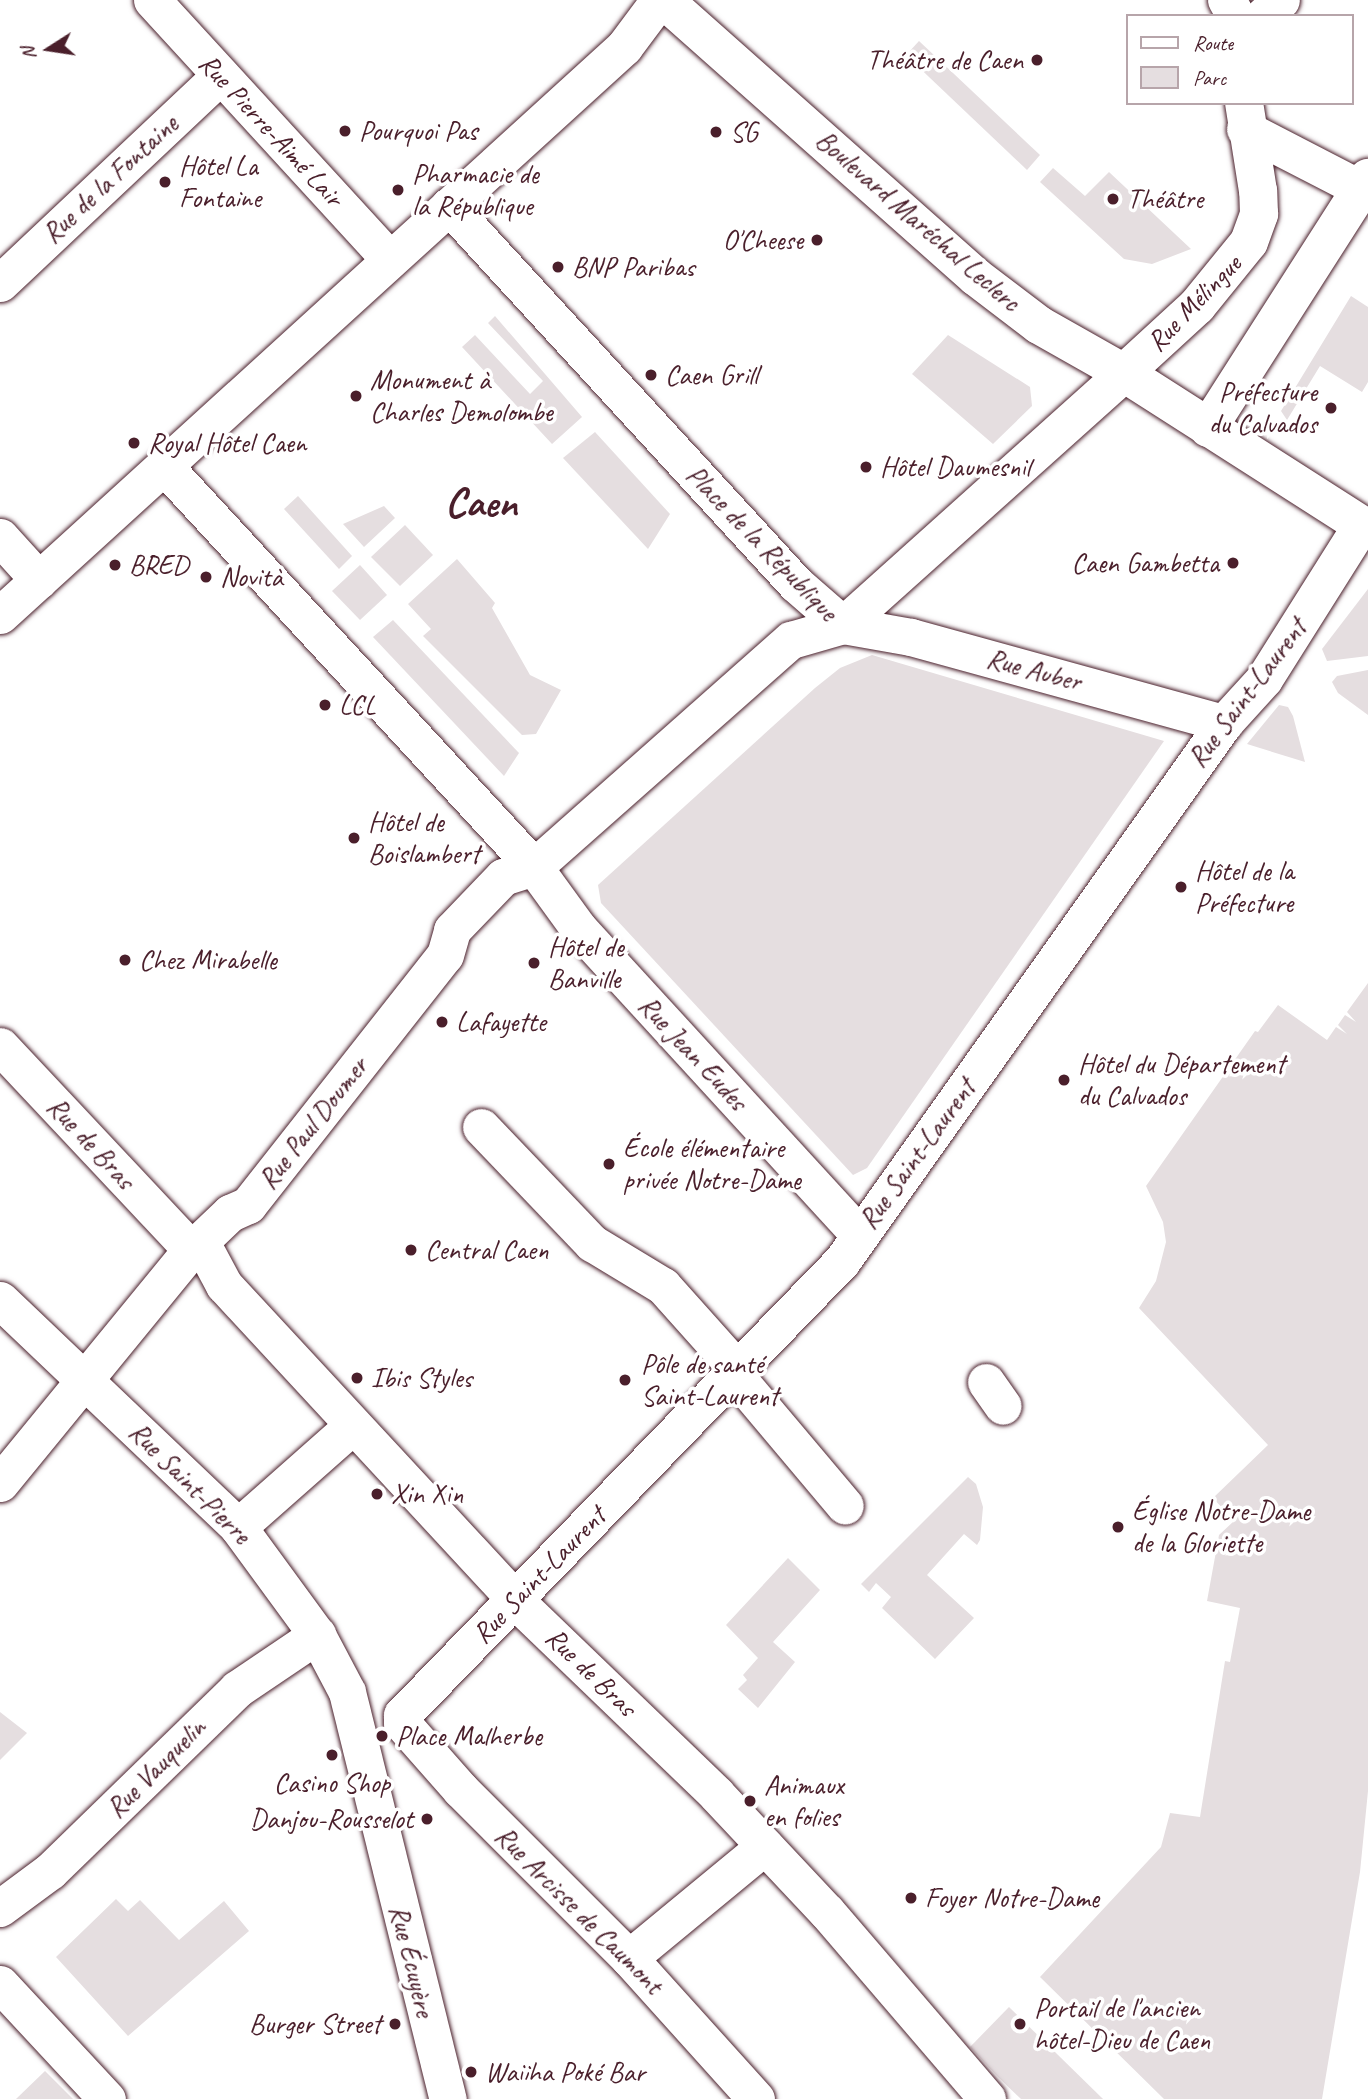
<!DOCTYPE html>
<meta charset="utf-8">
<style>
body{margin:0}
#map{position:relative;width:1368px;height:2099px;overflow:hidden;background:#fff;font-family:Caveat,sans-serif}
div>[style]{position:absolute}
.green>*{inset:0;background:#e5dee0}
.roads{filter:drop-shadow(0 0 2px #4a1f2b) drop-shadow(0 0 2px #4a1f2b)}
.street>*{height:37px;margin:-18.5px;padding:0 18.5px;transform-origin:18.5px;border-radius:18.5px;background:#fff}
.secondary>*{height:38px;margin:-19px;padding:0 19px;transform-origin:19px;border-radius:19px;background:#fff}
.dots>*{width:19px;height:19px;translate:-50% -50%;box-sizing:border-box;border:4px solid #fff;border-radius:50%}
span{translate:-50% -50%;white-space:nowrap;text-align:center;line-height:1.15;-webkit-text-stroke:7px #fff;paint-order:stroke}
.poi-label{font-size:28px;color:#4a1f2b}
.right{translate:-100% -50%;text-align:right}
.left{translate:0 -50%;text-align:left}
.street-label{font-size:28px;color:#4a1f2b}
.town-label{font-size:42px;color:#4a1f2b;font-weight:700}
.legend{position:absolute;left:1126px;top:14px;width:228px;height:91px;box-sizing:border-box;background:#fff;border:2px solid #b7a5aa;margin:0;padding:9px 12px;list-style:none;font-size:21px;color:#4a1f2b}
.legend li{display:flex;align-items:center;gap:14px;height:35px}
.legend b{width:35px;border:2px solid #b7a5aa}
.north{position:absolute;left:14px;top:14px;width:70px;height:70px;-webkit-text-stroke:5px #fff;paint-order:stroke;rotate:258deg;font-size:19px;font-weight:700;line-height:28px;text-align:center;color:#4a1f2b}
.north::after{content:'';display:block;margin:auto;width:24px;height:32px;background:#4a1f2b;clip-path:polygon(50% 0,100% 100%,50% 72%,0 100%)}
</style>
<div id="map">
<div class="green">
<div style="clip-path:polygon(919px 41px,1040px 155px,1027px 170px,909px 58px,908px 53px)"></div>
<div style="clip-path:polygon(1053px 168px,1085px 196px,1109px 172px,1191px 249px,1152px 264px,1124px 259px,1040px 182px)"></div>
<div style="clip-path:polygon(1351px 296px,1368px 307px,1368px 382px,1362px 392px,1320px 366px,1287px 420px,1281px 411px)"></div>
<div style="clip-path:polygon(495px 316px,582px 417px,552px 444px,462px 347px,475px 335px,530px 394px,543px 381px,488px 323px)"></div>
<div style="clip-path:polygon(948px 335px,1030px 387px,1032px 406px,993px 444px,912px 374px)"></div>
<div style="clip-path:polygon(595px 432px,670px 514px,648px 549px,563px 458px)"></div>
<div style="clip-path:polygon(298px 496px,352px 556px,339px 569px,284px 509px)"></div>
<div style="clip-path:polygon(384px 506px,395px 518px,364px 547px,343px 524px)"></div>
<div style="clip-path:polygon(405px 525px,433px 555px,400px 586px,371px 557px)"></div>
<div style="clip-path:polygon(457px 559px,495px 603px,492px 608px,530px 675px,561px 690px,536px 734px,522px 735px,423px 636px,431px 629px,408px 604px)"></div>
<div style="clip-path:polygon(360px 565px,387px 595px,360px 620px,332px 591px)"></div>
<div style="clip-path:polygon(1368px 589px,1368px 656px,1327px 661px,1322px 649px)"></div>
<div style="clip-path:polygon(393px 620px,519px 753px,504px 776px,373px 637px)"></div>
<div style="clip-path:polygon(872px 655px,1164px 741px,867px 1168px,853px 1175px,601px 903px,598px 885px,815px 688px,840px 668px)"></div>
<div style="clip-path:polygon(1368px 670px,1368px 715px,1338px 693px,1332px 682px,1337px 676px)"></div>
<div style="clip-path:polygon(1279px 705px,1288px 707px,1293px 716px,1305px 762px,1247px 744px)"></div>
<div style="clip-path:polygon(1368px 983px,1368px 1791px,1360px 1872px,1322px 2099px,1164px 2099px,1040px 1977px,1161px 1847px,1170px 1813px,1200px 1817px,1225px 1661px,1230px 1662px,1240px 1608px,1207px 1601px,1219px 1535px,1234px 1521px,1213px 1498px,1268px 1445px,1139px 1308px,1156px 1281px,1166px 1242px,1163px 1222px,1146px 1186px,1255px 1031px,1258px 1032px,1278px 1005px,1327px 1040px,1336px 1027px,1347px 1034px,1338px 1025px,1345px 1015px,1356px 1022px,1347px 1012px)"></div>
<div style="clip-path:polygon(968px 1477px,976px 1484px,983px 1507px,980px 1540px,977px 1545px,964px 1534px,927px 1575px,974px 1618px,935px 1659px,882px 1608px,891px 1597px,876px 1583px,869px 1592px,861px 1584px)"></div>
<div style="clip-path:polygon(788px 1558px,820px 1590px,773px 1642px,795px 1662px,758px 1708px,738px 1689px,747px 1680px,743px 1675px,758px 1658px,726px 1625px)"></div>
<div style="clip-path:polygon(0 1712px,27px 1733px,0 1760px)"></div>
<div style="clip-path:polygon(116px 1899px,128px 1911px,140px 1900px,179px 1940px,224px 1901px,249px 1931px,128px 2036px,56px 1957px)"></div>
<div style="clip-path:polygon(1009px 2007px,1103px 2099px,1021px 2099px,997px 2076px,970px 2047px)"></div>
<div style="clip-path:polygon(45px 2071px,73px 2099px,16px 2099px)"></div>
</div>
<div class="roads">
<div class="street">
<div style="left:152px;top:0;width:352px;rotate:47.5deg"></div>
<div style="left:1263px;top:16px;width:24px;rotate:-42deg"></div>
<div style="left:1245px;top:129px;width:131px;rotate:27.3deg"></div>
<div style="left:449px;top:206px;width:513px;rotate:47.45deg"></div>
<div style="left:796px;top:584px;width:62px;rotate:41.1deg"></div>
<div style="left:0;top:283px;width:303px;rotate:-43.3deg"></div>
<div style="left:164px;top:466px;width:546px;rotate:47.3deg"></div>
<div style="left:534px;top:867px;width:77px;rotate:54deg"></div>
<div style="left:579px;top:929px;width:415px;rotate:47.5deg"></div>
<div style="left:0;top:537px;width:58px;rotate:47.8deg"></div>
<div style="left:0;top:615px;width:844px;rotate:-42.31deg"></div>
<div style="left:624px;top:47px;width:59px;rotate:-53.3deg"></div>
<div style="left:843px;top:625px;width:69px;rotate:10deg"></div>
<div style="left:911px;top:637px;width:325px;rotate:15.4deg"></div>
<div style="left:0;top:1046px;width:266px;rotate:46.8deg"></div>
<div style="left:481px;top:1127px;width:161px;rotate:46.3deg"></div>
<div style="left:592px;top:1243px;width:83px;rotate:31.2deg"></div>
<div style="left:663px;top:1286px;width:113px;rotate:48.2deg"></div>
<div style="left:201px;top:1242px;width:49px;rotate:61.9deg"></div>
<div style="left:224px;top:1285px;width:440px;rotate:47.2deg"></div>
<div style="left:523px;top:1608px;width:268px;rotate:43.9deg"></div>
<div style="left:716px;top:1794px;width:162px;rotate:46.8deg"></div>
<div style="left:827px;top:1912px;width:246px;rotate:49.4deg"></div>
<div style="left:0;top:1300px;width:329px;rotate:43.6deg"></div>
<div style="left:238px;top:1527px;width:134px;rotate:53.8deg"></div>
<div style="left:317px;top:1635px;width:64px;rotate:62.2deg"></div>
<div style="left:347px;top:1692px;width:419px;rotate:76.1deg"></div>
<div style="left:734px;top:1374px;width:172px;rotate:49.9deg"></div>
<div style="left:986px;top:1382px;width:29px;rotate:55deg"></div>
<div style="left:0;top:1483px;width:298px;rotate:-50.7deg"></div>
<div style="left:189px;top:1252px;width:57px;rotate:-43.6deg"></div>
<div style="left:230px;top:1213px;width:20px;rotate:-24deg"></div>
<div style="left:248px;top:1205px;width:318px;rotate:-51.8deg"></div>
<div style="left:445px;top:955px;width:26px;rotate:-74deg"></div>
<div style="left:452px;top:930px;width:74px;rotate:-46.1deg"></div>
<div style="left:503px;top:877px;width:33px;rotate:-18deg"></div>
<div style="left:534px;top:867px;width:343px;rotate:-41.5deg"></div>
<div style="left:791px;top:640px;width:54px;rotate:-16.1deg"></div>
<div style="left:843px;top:625px;width:377px;rotate:-41.9deg"></div>
<div style="left:238px;top:1527px;width:139px;rotate:-41.5deg"></div>
<div style="left:0;top:1908px;width:62px;rotate:-36.5deg"></div>
<div style="left:50px;top:1871px;width:261px;rotate:-44.2deg"></div>
<div style="left:237px;top:1689px;width:97px;rotate:-34deg"></div>
<div style="left:629px;top:1958px;width:176px;rotate:-39.5deg"></div>
<div style="left:0;top:1984px;width:157px;rotate:47.1deg"></div>
<div style="left:756px;top:2099px;width:190px;rotate:-132deg"></div>
<div style="left:629px;top:1958px;width:238px;rotate:-135deg"></div>
<div style="left:461px;top:1790px;width:89px;rotate:-131.4deg"></div>
<div style="left:402px;top:1723px;width:8px;rotate:-90deg"></div>
<div style="left:402px;top:1715px;width:632px;rotate:-45.9deg"></div>
<div style="left:842px;top:1261px;width:660px;rotate:-54.62deg"></div>
<div style="left:1224px;top:723px;width:59px;rotate:-47.7deg"></div>
<div style="left:1264px;top:679px;width:182px;rotate:-57.8deg"></div>
</div>
<div class="secondary">
<div style="left:664px;top:0;width:417px;rotate:41.6deg"></div>
<div style="left:976px;top:277px;width:79px;rotate:37.3deg"></div>
<div style="left:1039px;top:325px;width:98px;rotate:29.5deg"></div>
<div style="left:1124px;top:373px;width:290px;rotate:32.6deg"></div>
<div style="left:1227px;top:0;width:18px;rotate:61deg"></div>
<div style="left:1124px;top:373px;width:99px;rotate:-42.5deg"></div>
<div style="left:1197px;top:306px;width:82px;rotate:-50.9deg"></div>
<div style="left:1249px;top:242px;width:30px;rotate:-70deg"></div>
<div style="left:1259px;top:214px;width:23px;rotate:-92deg"></div>
<div style="left:1258px;top:191px;width:89px;rotate:-99deg"></div>
<div style="left:1208px;top:428px;width:297px;rotate:-57.4deg"></div>
</div>
</div>
<div class="dots">
<div style="left:1037px;top:60px;background:#4a1f2b"></div>
<div style="left:345px;top:131px;background:#4a1f2b"></div>
<div style="left:716px;top:132px;background:#4a1f2b"></div>
<div style="left:165px;top:182px;background:#4a1f2b"></div>
<div style="left:398px;top:190px;background:#4a1f2b"></div>
<div style="left:1113px;top:199px;background:#4a1f2b"></div>
<div style="left:817px;top:240px;background:#4a1f2b"></div>
<div style="left:558px;top:267px;background:#4a1f2b"></div>
<div style="left:651px;top:375px;background:#4a1f2b"></div>
<div style="left:356px;top:396px;background:#4a1f2b"></div>
<div style="left:1331px;top:408px;background:#4a1f2b"></div>
<div style="left:134px;top:443px;background:#4a1f2b"></div>
<div style="left:866px;top:467px;background:#4a1f2b"></div>
<div style="left:1233px;top:563px;background:#4a1f2b"></div>
<div style="left:115px;top:565px;background:#4a1f2b"></div>
<div style="left:206px;top:577px;background:#4a1f2b"></div>
<div style="left:325px;top:705px;background:#4a1f2b"></div>
<div style="left:354px;top:838px;background:#4a1f2b"></div>
<div style="left:1181px;top:887px;background:#4a1f2b"></div>
<div style="left:125px;top:960px;background:#4a1f2b"></div>
<div style="left:534px;top:963px;background:#4a1f2b"></div>
<div style="left:442px;top:1022px;background:#4a1f2b"></div>
<div style="left:1064px;top:1080px;background:#4a1f2b"></div>
<div style="left:609px;top:1164px;background:#4a1f2b"></div>
<div style="left:411px;top:1250px;background:#4a1f2b"></div>
<div style="left:357px;top:1378px;background:#4a1f2b"></div>
<div style="left:625px;top:1380px;background:#4a1f2b"></div>
<div style="left:377px;top:1494px;background:#4a1f2b"></div>
<div style="left:1118px;top:1527px;background:#4a1f2b"></div>
<div style="left:382px;top:1736px;background:#4a1f2b"></div>
<div style="left:332px;top:1755px;background:#4a1f2b"></div>
<div style="left:750px;top:1801px;background:#4a1f2b"></div>
<div style="left:427px;top:1819px;background:#4a1f2b"></div>
<div style="left:911px;top:1898px;background:#4a1f2b"></div>
<div style="left:395px;top:2024px;background:#4a1f2b"></div>
<div style="left:1020px;top:2024px;background:#4a1f2b"></div>
<div style="left:471px;top:2072px;background:#4a1f2b"></div>
</div>
<div class="poi-label">
<span class="right" style="left:1023px;top:60px">Théâtre de Caen</span>
<span class="left" style="left:359px;top:131px">Pourquoi Pas</span>
<span class="left" style="left:730px;top:132px">SG</span>
<span class="left" style="left:179px;top:182px">Hôtel La<br>Fontaine</span>
<span class="left" style="left:412px;top:190px">Pharmacie de<br>la République</span>
<span class="left" style="left:1127px;top:199px">Théâtre</span>
<span class="right" style="left:803px;top:240px">O'Cheese</span>
<span class="left" style="left:572px;top:267px">BNP Paribas</span>
<span class="left" style="left:665px;top:375px">Caen Grill</span>
<span class="left" style="left:370px;top:396px">Monument à<br>Charles Demolombe</span>
<span class="right" style="left:1317px;top:408px">Préfecture<br>du Calvados</span>
<span class="left" style="left:148px;top:443px">Royal Hôtel Caen</span>
<span class="left" style="left:880px;top:467px">Hôtel Daumesnil</span>
<span class="right" style="left:1219px;top:563px">Caen Gambetta</span>
<span class="left" style="left:129px;top:565px">BRED</span>
<span class="left" style="left:220px;top:577px">Novità</span>
<span class="left" style="left:339px;top:705px">LCL</span>
<span class="left" style="left:368px;top:838px">Hôtel de<br>Boislambert</span>
<span class="left" style="left:1195px;top:887px">Hôtel de la<br>Préfecture</span>
<span class="left" style="left:548px;top:963px">Hôtel de<br>Banville</span>
<span class="left" style="left:139px;top:960px">Chez Mirabelle</span>
<span class="left" style="left:456px;top:1022px">Lafayette</span>
<span class="left" style="left:1078px;top:1080px">Hôtel du Département<br>du Calvados</span>
<span class="left" style="left:623px;top:1164px">École élémentaire<br>privée Notre-Dame</span>
<span class="left" style="left:425px;top:1250px">Central Caen</span>
<span class="left" style="left:641px;top:1380px">Pôle de santé<br>Saint-Laurent</span>
<span class="left" style="left:371px;top:1378px">Ibis Styles</span>
<span class="left" style="left:391px;top:1494px">Xin Xin</span>
<span class="left" style="left:1132px;top:1527px">Église Notre-Dame<br>de la Gloriette</span>
<span class="left" style="left:396px;top:1736px">Place Malherbe</span>
<span style="left:332px;top:1783px">Casino Shop</span>
<span class="left" style="left:764px;top:1801px">Animaux<br>en folies</span>
<span class="right" style="left:413px;top:1819px">Danjou-Rousselot</span>
<span class="left" style="left:925px;top:1898px">Foyer Notre-Dame</span>
<span class="left" style="left:1034px;top:2024px">Portail de l'ancien<br>hôtel-Dieu de Caen</span>
<span class="right" style="left:381px;top:2024px">Burger Street</span>
<span class="left" style="left:485px;top:2072px">Waiiha Poké Bar</span>
</div>
<div class="street-label">
<span style="left:271px;top:130px;rotate:47deg">Rue Pierre-Aimé Lair</span>
<span style="left:110px;top:179px;rotate:-43deg">Rue de la Fontaine</span>
<span style="left:918px;top:221px;rotate:41deg">Boulevard Maréchal Leclerc</span>
<span style="left:1194px;top:303px;rotate:-46deg">Rue Mélingue</span>
<span style="left:762px;top:543px;rotate:46deg">Place de la République</span>
<span style="left:1034px;top:670px;rotate:15deg">Rue Auber</span>
<span style="left:1247px;top:693px;rotate:-53deg">Rue Saint-Laurent</span>
<span style="left:693px;top:1053px;rotate:47deg">Rue Jean Eudes</span>
<span style="left:313px;top:1123px;rotate:-52deg">Rue Paul Doumer</span>
<span style="left:91px;top:1143px;rotate:47deg">Rue de Bras</span>
<span style="left:917px;top:1154px;rotate:-54deg">Rue Saint-Laurent</span>
<span style="left:190px;top:1483px;rotate:45deg">Rue Saint-Pierre</span>
<span style="left:539px;top:1575px;rotate:-46deg">Rue Saint-Laurent</span>
<span style="left:591px;top:1672px;rotate:44deg">Rue de Bras</span>
<span style="left:156px;top:1768px;rotate:-45deg">Rue Vauquelin</span>
<span style="left:579px;top:1910px;rotate:45deg">Rue Arcisse de Caumont</span>
<span style="left:412px;top:1961px;rotate:76deg">Rue Écuyère</span>
</div>
<div class="town-label">
<span style="left:481px;top:503px">Caen</span>
</div>
<ul class="legend">
<li><b style="height:9px;background:#fff"></b>Route</li>
<li><b style="height:19px;background:#e5dee0"></b>Parc</li>
</ul>
<div class="north">N</div>
</div>
